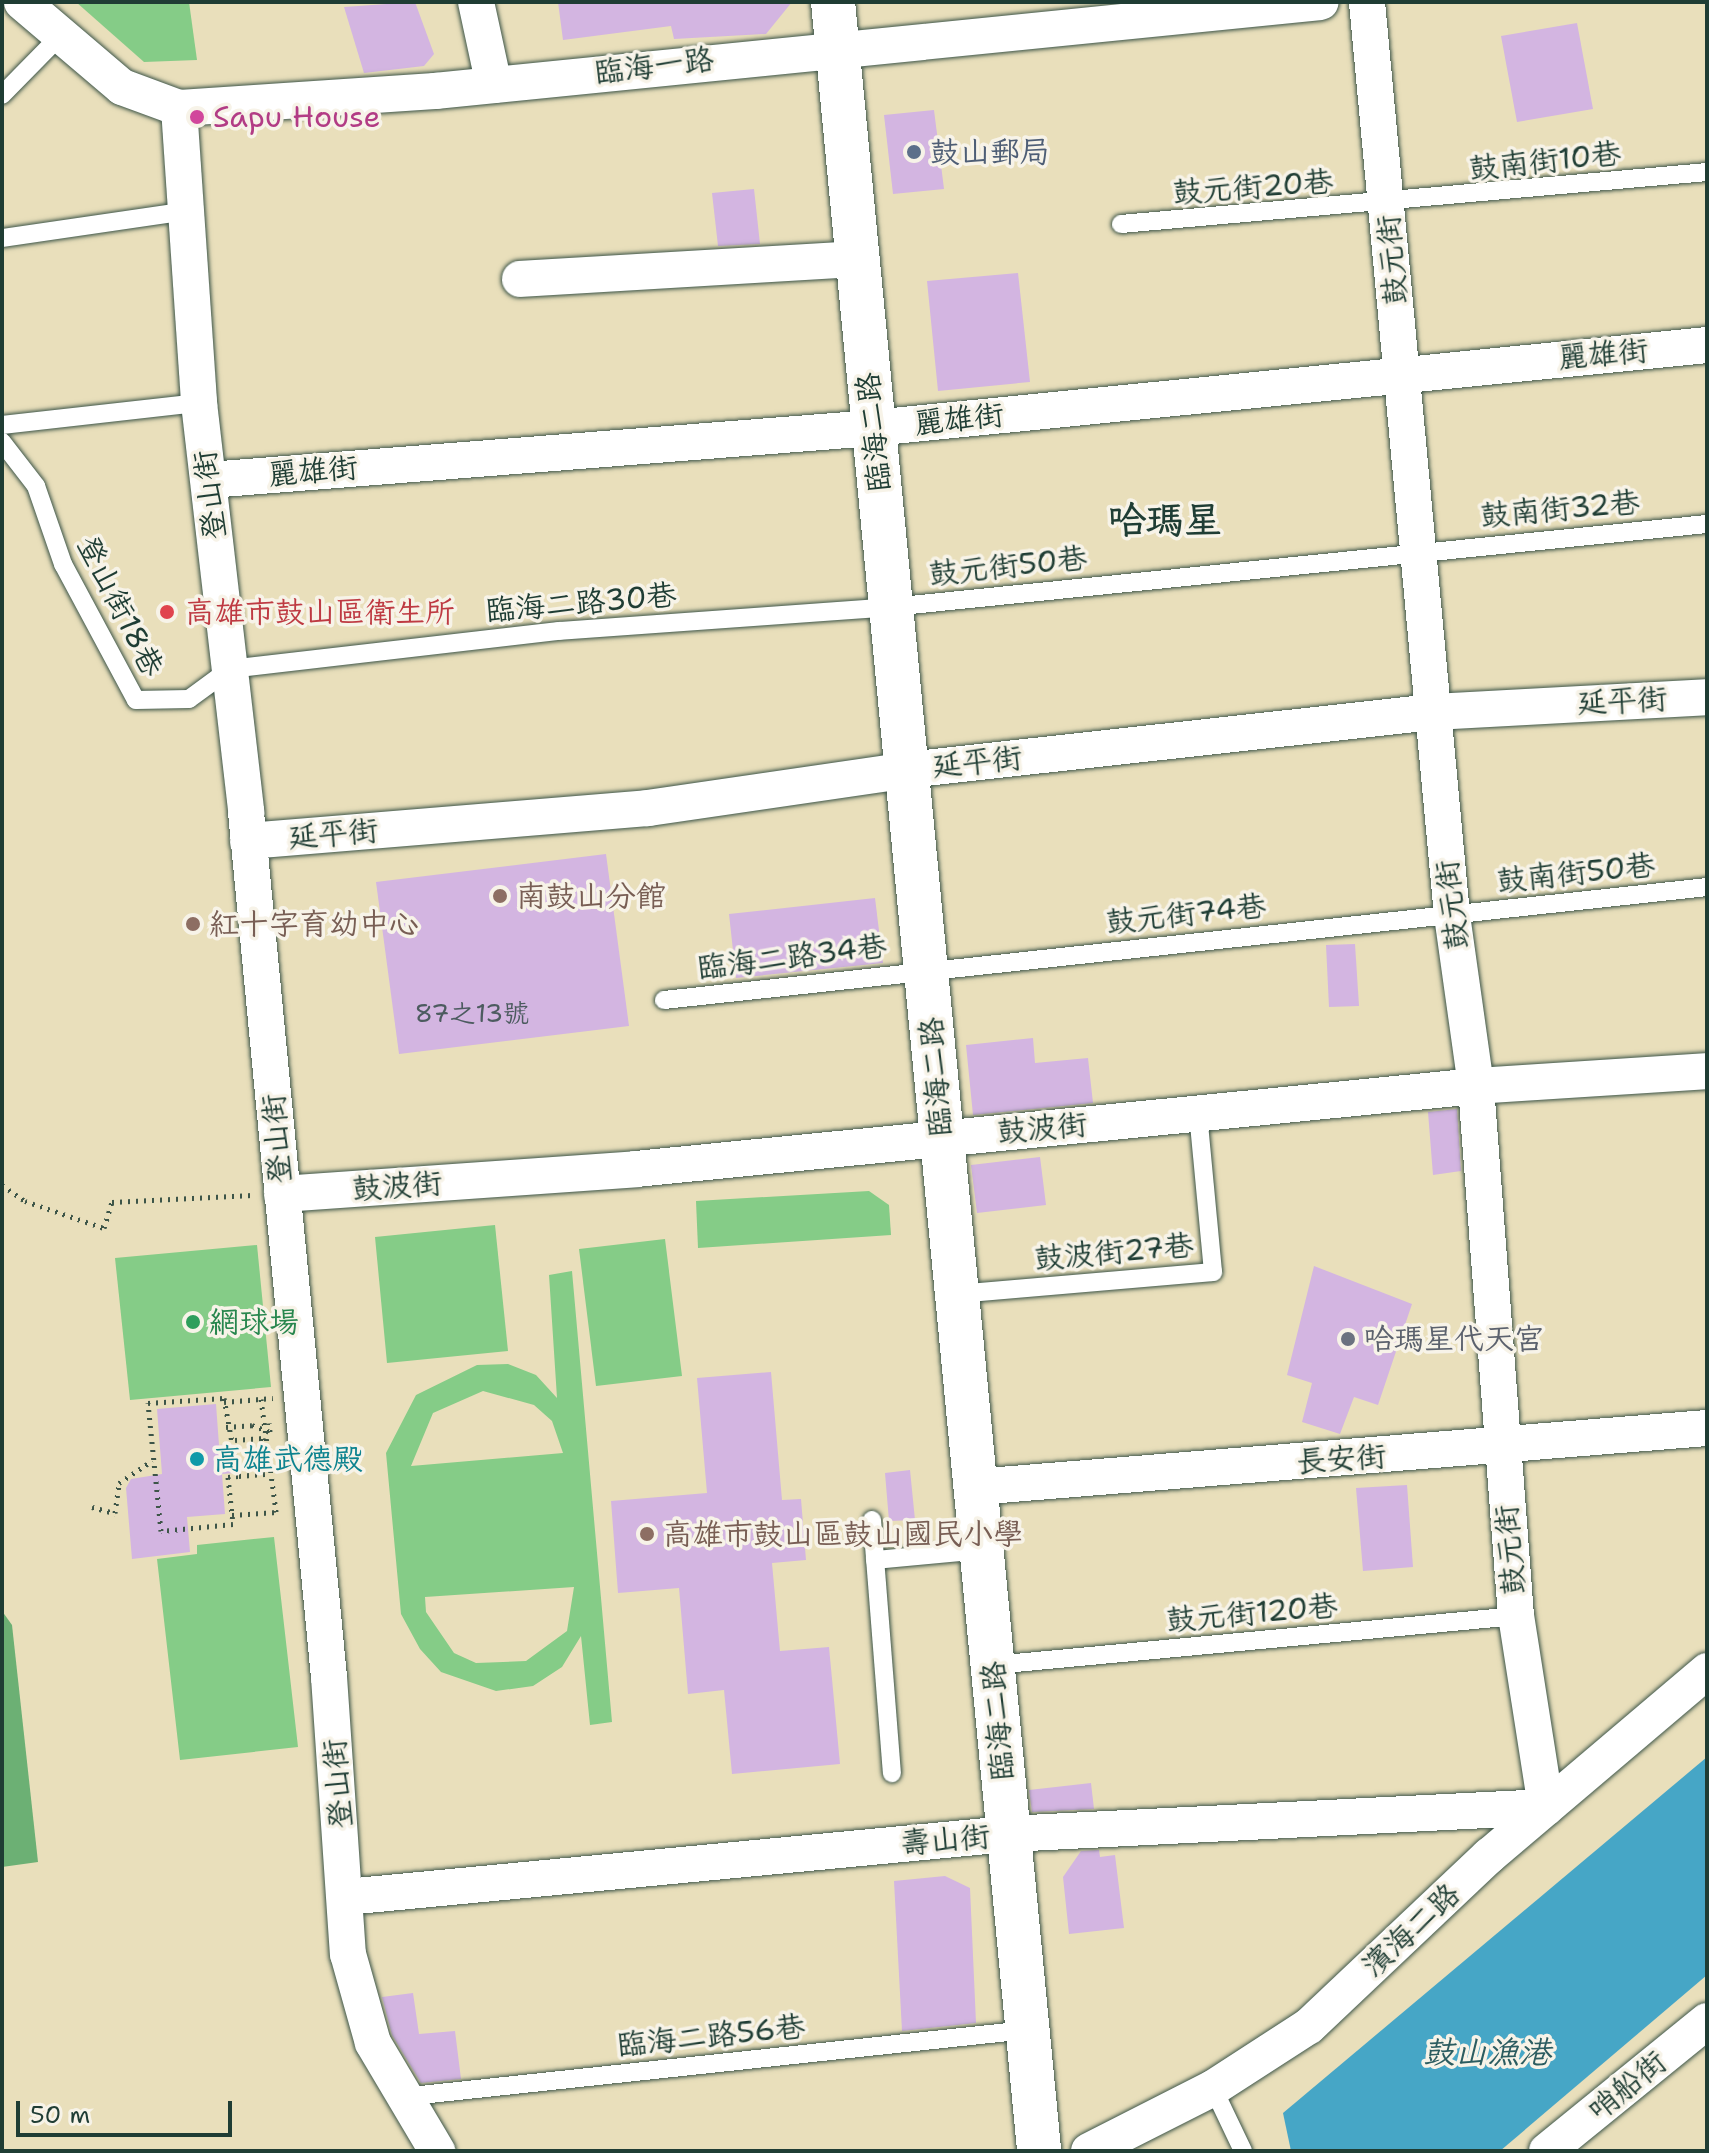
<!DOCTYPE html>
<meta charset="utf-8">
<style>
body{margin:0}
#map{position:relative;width:1709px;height:2153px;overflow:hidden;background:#e9dfbb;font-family:"Shantell Sans","LXGW WenKai TC",sans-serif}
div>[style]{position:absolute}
.green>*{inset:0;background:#85cc87}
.forest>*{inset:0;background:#6cb074}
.water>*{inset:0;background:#46a6c6}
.building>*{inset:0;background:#d3b5e1}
.path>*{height:5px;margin-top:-2.5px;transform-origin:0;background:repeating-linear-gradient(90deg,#3d5548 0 2px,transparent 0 8px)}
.roads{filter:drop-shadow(0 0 2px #3d5548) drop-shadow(0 0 2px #3d5548)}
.service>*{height:18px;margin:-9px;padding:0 9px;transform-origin:9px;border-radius:9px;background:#fff}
.minor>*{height:36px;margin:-18px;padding:0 18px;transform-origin:18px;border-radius:18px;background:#fff}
.tertiary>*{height:44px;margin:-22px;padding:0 22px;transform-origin:22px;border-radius:22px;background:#fff}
.path-bridge>*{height:5px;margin-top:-2.5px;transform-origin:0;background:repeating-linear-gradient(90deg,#3d5548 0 2px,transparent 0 8px)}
.dots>*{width:22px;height:22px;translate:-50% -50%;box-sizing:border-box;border:4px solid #f7f3e8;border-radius:50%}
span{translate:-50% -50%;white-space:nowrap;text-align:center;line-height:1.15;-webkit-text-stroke:7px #f7f3e8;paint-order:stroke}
.number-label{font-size:26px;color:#4c5b5f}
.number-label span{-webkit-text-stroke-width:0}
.street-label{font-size:30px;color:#1f3d34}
.hotel-label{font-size:30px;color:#b23c85}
.left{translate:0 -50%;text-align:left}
.service-label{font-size:30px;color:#4e5e75}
.health-label{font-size:30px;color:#be3a42}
.education-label{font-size:30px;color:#785e54}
.leisure-label{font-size:30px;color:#27864d}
.worship-label{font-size:30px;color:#5b616d}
.culture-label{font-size:30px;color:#0d838f}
.water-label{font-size:32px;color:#2b5c60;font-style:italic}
.district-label{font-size:38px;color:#1f3d34;font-weight:700}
.frame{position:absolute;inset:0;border:4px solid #1f3d34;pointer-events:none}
.scale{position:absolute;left:16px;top:2101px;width:216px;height:36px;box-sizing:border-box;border:4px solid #1f3d34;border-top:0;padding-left:10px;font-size:24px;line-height:28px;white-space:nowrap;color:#1f3d34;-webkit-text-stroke:6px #f7f3e8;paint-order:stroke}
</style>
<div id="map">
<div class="green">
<div style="clip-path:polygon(76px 2px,189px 2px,197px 60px,144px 62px)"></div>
<div style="clip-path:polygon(869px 1191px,889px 1205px,891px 1235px,698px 1248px,696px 1201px)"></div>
<div style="clip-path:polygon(495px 1225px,508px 1351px,387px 1363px,375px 1237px)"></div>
<div style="clip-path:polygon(665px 1239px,682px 1376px,596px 1386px,579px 1249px)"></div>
<div style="clip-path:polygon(257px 1245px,271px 1387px,130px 1400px,115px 1258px)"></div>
<div style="clip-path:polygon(evenodd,572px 1271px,612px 1722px,590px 1725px,581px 1636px,562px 1667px,533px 1686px,496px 1691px,441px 1672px,420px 1649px,401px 1614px,386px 1453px,416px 1395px,477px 1365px,508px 1364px,536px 1375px,557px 1398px,549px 1275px,572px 1271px,483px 1391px,534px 1405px,552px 1421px,563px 1453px,411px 1466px,433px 1413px,483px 1391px,572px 1271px,574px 1587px,567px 1631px,526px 1661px,476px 1663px,454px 1653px,426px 1612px,425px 1597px,574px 1587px)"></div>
<div style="clip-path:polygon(274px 1537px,298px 1747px,180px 1760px,157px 1559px,197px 1554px,197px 1545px)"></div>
</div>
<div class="forest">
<div style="clip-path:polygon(2px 1611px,12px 1625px,38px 1862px,2px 1867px)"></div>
</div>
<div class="water">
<div style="clip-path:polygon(1707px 1757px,1707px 1975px,1500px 2151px,1291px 2151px,1283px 2113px)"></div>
</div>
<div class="building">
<div style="clip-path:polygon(415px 2px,434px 54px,424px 66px,364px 73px,344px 7px)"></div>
<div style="clip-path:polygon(558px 2px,792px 2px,766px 34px,674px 39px,671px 26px,563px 40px)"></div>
<div style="clip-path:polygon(1577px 23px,1593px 109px,1517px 122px,1501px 36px)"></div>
<div style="clip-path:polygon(934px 110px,944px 189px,893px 194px,884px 115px)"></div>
<div style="clip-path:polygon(754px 189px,760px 244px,718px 246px,712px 193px)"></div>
<div style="clip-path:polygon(1018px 273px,1030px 382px,938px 391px,927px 281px)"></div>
<div style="clip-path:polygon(606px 854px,629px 1026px,399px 1054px,376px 882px)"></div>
<div style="clip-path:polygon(875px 898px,883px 963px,736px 978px,729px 914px)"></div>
<div style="clip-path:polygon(1355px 944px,1359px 1006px,1329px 1007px,1326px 945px)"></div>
<div style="clip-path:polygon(1033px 1038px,1035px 1063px,1088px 1058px,1093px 1103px,973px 1115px,966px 1045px)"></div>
<div style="clip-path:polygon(1457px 1109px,1461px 1171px,1433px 1175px,1428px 1112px)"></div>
<div style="clip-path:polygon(1040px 1157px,1046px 1205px,977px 1213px,971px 1165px)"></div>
<div style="clip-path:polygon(1314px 1266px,1412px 1304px,1378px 1405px,1354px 1397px,1340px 1434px,1302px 1422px,1312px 1383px,1287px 1375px)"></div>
<div style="clip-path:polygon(771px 1372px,782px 1500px,801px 1499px,806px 1560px,772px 1563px,780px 1651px,829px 1647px,840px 1764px,732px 1774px,724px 1690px,688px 1694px,679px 1588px,618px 1593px,611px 1501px,707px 1493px,697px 1378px)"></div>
<div style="clip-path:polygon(216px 1404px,219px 1445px,232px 1444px,234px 1473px,222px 1474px,225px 1514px,187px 1517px,190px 1552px,132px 1559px,126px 1488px,131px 1479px,162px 1474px,157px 1409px)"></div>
<div style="clip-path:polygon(910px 1470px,915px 1520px,889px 1521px,885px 1473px)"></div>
<div style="clip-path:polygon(1407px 1485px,1413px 1567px,1363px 1571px,1356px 1488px)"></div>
<div style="clip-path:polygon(1091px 1783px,1094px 1809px,1032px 1812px,1029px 1790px)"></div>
<div style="clip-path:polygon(1099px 1850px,1100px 1857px,1115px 1855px,1124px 1928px,1069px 1934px,1063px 1877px,1081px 1851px)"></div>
<div style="clip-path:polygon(945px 1876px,970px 1888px,976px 2023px,902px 2031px,894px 1881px)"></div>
<div style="clip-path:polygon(413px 1993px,419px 2034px,455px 2031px,461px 2079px,421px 2083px,392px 2035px,382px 1997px)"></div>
</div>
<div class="path">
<div style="left:2px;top:1185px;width:28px;rotate:35deg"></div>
<div style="left:25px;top:1201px;width:83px;rotate:18.9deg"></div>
<div style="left:104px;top:1228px;width:27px;rotate:-73deg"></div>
<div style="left:112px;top:1202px;width:141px;rotate:-2.8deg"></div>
<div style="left:224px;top:1398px;width:79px;rotate:79.8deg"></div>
<div style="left:238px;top:1476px;width:10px;rotate:174deg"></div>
<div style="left:228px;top:1477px;width:47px;rotate:83.9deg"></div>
<div style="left:233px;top:1524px;width:72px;rotate:174.4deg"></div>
<div style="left:161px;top:1531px;width:129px;rotate:-95.8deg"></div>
<div style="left:148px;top:1403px;width:76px;rotate:-3.8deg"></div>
<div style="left:261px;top:1399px;width:114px;rotate:82.4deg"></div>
<div style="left:224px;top:1402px;width:49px;rotate:-4.7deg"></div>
<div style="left:226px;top:1427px;width:26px;rotate:-4deg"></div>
<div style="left:235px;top:1440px;width:28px;rotate:-4deg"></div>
<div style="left:263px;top:1438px;width:36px;rotate:87deg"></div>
<div style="left:265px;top:1474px;width:27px;rotate:176deg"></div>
<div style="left:92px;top:1507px;width:24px;rotate:15deg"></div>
<div style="left:115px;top:1513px;width:30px;rotate:-82deg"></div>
<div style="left:119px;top:1483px;width:40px;rotate:-34deg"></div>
<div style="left:232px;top:1515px;width:45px;rotate:-3.8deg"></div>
</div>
<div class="roads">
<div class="service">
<div style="left:2px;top:95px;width:83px;rotate:-45.5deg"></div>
<div style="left:1121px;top:224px;width:588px;rotate:-5.07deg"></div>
<div style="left:2px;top:238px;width:186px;rotate:-8.3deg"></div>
<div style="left:2px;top:425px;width:198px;rotate:-6.4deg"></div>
<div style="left:2px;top:442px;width:56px;rotate:52.3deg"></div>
<div style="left:36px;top:486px;width:83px;rotate:70.9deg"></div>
<div style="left:63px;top:564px;width:154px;rotate:61.8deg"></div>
<div style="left:136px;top:700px;width:53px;rotate:-1.1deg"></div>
<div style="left:189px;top:699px;width:51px;rotate:-36.2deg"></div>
<div style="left:230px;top:669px;width:331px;rotate:-6.6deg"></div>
<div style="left:559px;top:631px;width:333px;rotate:-4.1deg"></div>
<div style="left:891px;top:607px;width:820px;rotate:-5.81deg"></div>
<div style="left:664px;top:1000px;width:1049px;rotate:-6.18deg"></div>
<div style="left:957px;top:1294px;width:257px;rotate:-4.9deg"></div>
<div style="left:1213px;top:1272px;width:159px;rotate:-95.4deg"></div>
<div style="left:872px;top:1520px;width:254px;rotate:85.5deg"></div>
<div style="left:875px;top:1560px;width:106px;rotate:-5.4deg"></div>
<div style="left:994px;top:1665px;width:524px;rotate:-5.36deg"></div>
<div style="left:1213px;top:2088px;width:70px;rotate:64.5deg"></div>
<div style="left:402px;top:2097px;width:629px;rotate:-6.12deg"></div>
</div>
<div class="minor">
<div style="left:22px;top:2px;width:131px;rotate:40.4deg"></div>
<div style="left:122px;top:87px;width:61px;rotate:20.2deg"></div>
<div style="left:179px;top:108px;width:257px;rotate:-3.8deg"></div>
<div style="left:435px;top:91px;width:890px;rotate:-5.74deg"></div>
<div style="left:476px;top:2px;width:85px;rotate:77.8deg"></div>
<div style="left:179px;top:108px;width:296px;rotate:86.1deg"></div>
<div style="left:199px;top:403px;width:412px;rotate:83.4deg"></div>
<div style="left:246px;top:812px;width:869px;rotate:84.52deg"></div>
<div style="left:329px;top:1677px;width:278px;rotate:86.1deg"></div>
<div style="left:348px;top:1954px;width:92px;rotate:74.3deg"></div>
<div style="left:373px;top:2043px;width:126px;rotate:59.3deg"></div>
<div style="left:520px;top:279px;width:338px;rotate:-3.4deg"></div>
<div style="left:209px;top:480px;width:666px;rotate:-4.48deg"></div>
<div style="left:873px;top:428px;width:838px;rotate:-5.68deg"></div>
<div style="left:248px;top:841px;width:401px;rotate:-4.7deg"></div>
<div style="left:648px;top:808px;width:262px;rotate:-8.3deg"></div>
<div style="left:907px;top:770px;width:529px;rotate:-6.29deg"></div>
<div style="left:1433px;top:712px;width:274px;rotate:-3.1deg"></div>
<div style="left:282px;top:1194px;width:355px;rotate:-4deg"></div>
<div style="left:636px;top:1169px;width:844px;rotate:-5.64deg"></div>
<div style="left:1476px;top:1086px;width:231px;rotate:-3.7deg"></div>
<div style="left:975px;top:1487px;width:734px;rotate:-4.61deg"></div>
<div style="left:346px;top:1897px;width:665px;rotate:-5.44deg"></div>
<div style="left:1008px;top:1834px;width:539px;rotate:-2.87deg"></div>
<div style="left:1546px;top:1807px;width:193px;rotate:-98.9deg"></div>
<div style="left:1516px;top:1616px;width:532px;rotate:-94.32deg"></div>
<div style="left:1476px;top:1086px;width:173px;rotate:-98deg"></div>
<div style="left:1452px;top:915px;width:917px;rotate:-95.32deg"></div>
<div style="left:1089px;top:2151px;width:139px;rotate:-26.9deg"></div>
<div style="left:1213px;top:2088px;width:114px;rotate:-32.9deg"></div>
<div style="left:1309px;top:2026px;width:248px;rotate:-43.4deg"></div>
<div style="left:1489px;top:1856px;width:286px;rotate:-40.3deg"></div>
<div style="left:1547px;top:2151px;width:206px;rotate:-39.1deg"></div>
</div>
<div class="tertiary">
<div style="left:833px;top:2px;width:2159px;rotate:84.52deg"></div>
</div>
</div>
<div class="path-bridge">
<div style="left:252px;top:1425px;width:19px;rotate:21deg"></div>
<div style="left:270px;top:1432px;width:9px;rotate:-96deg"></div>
</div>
<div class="dots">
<div style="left:197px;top:117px;background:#d1479c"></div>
<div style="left:914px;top:152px;background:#5c6f8a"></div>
<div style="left:167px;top:612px;background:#e0444e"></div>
<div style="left:500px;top:896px;background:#8d6e63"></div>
<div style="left:193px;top:924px;background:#8d6e63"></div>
<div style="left:193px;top:1322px;background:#2e9e5b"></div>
<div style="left:1348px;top:1339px;background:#6b7280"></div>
<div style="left:197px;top:1459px;background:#0f9aa8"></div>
<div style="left:647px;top:1534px;background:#8d6e63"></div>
</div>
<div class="number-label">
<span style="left:472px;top:1013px">87之13號</span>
</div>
<div class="street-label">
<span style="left:654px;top:66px;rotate:-7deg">臨海一路</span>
<span style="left:1545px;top:161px;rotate:-6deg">鼓南街10巷</span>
<span style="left:1253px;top:187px;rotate:-4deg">鼓元街20巷</span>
<span style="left:1392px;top:260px;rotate:-95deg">鼓元街</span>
<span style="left:1603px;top:354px;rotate:-5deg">麗雄街</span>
<span style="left:959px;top:419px;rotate:-6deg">麗雄街</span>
<span style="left:874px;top:432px;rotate:-96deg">臨海二路</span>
<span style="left:313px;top:471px;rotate:-5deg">麗雄街</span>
<span style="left:210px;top:495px;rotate:-97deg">登山街</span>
<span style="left:1560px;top:509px;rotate:-5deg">鼓南街32巷</span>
<span style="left:1008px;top:566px;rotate:-6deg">鼓元街50巷</span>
<span style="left:581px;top:603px;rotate:-5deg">臨海二路30巷</span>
<span style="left:120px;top:606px;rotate:63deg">登山街18巷</span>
<span style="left:1622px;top:701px;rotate:-3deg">延平街</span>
<span style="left:977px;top:762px;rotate:-6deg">延平街</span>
<span style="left:333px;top:834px;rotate:-5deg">延平街</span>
<span style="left:1576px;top:873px;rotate:-6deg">鼓南街50巷</span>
<span style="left:1452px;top:905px;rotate:-97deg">鼓元街</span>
<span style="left:1186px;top:914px;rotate:-6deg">鼓元街74巷</span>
<span style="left:792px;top:957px;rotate:-7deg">臨海二路34巷</span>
<span style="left:936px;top:1077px;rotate:-95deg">臨海二路</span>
<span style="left:1042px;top:1128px;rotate:-5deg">鼓波街</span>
<span style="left:277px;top:1139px;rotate:-95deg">登山街</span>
<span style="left:397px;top:1186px;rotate:-4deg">鼓波街</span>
<span style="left:1114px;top:1252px;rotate:-5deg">鼓波街27巷</span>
<span style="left:1341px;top:1459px;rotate:-4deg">長安街</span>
<span style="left:1510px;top:1550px;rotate:-95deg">鼓元街</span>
<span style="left:1252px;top:1613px;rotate:-5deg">鼓元街120巷</span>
<span style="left:998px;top:1721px;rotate:-95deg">臨海二路</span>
<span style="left:338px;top:1784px;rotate:-95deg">登山街</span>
<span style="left:945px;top:1840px;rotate:-5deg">壽山街</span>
<span style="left:1411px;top:1930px;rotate:-43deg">濱海二路</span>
<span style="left:711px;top:2036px;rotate:-6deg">臨海二路56巷</span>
<span style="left:1627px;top:2086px;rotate:-39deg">哨船街</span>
</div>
<div class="hotel-label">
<span class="left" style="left:213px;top:117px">Sapu House</span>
</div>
<div class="service-label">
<span class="left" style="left:930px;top:152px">鼓山郵局</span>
</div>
<div class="health-label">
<span class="left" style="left:185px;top:612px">高雄市鼓山區衛生所</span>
</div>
<div class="education-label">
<span class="left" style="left:516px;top:896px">南鼓山分館</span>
<span class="left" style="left:209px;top:924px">紅十字育幼中心</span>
<span class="left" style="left:663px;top:1534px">高雄市鼓山區鼓山國民小學</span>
</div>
<div class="leisure-label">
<span class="left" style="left:209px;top:1322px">網球場</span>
</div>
<div class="worship-label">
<span class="left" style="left:1364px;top:1339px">哈瑪星代天宮</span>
</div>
<div class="culture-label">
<span class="left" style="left:213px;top:1459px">高雄武德殿</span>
</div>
<div class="water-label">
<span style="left:1487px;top:2052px">鼓山漁港</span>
</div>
<div class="district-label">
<span style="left:1165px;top:520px">哈瑪星</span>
</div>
<div class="frame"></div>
<div class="scale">50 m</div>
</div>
